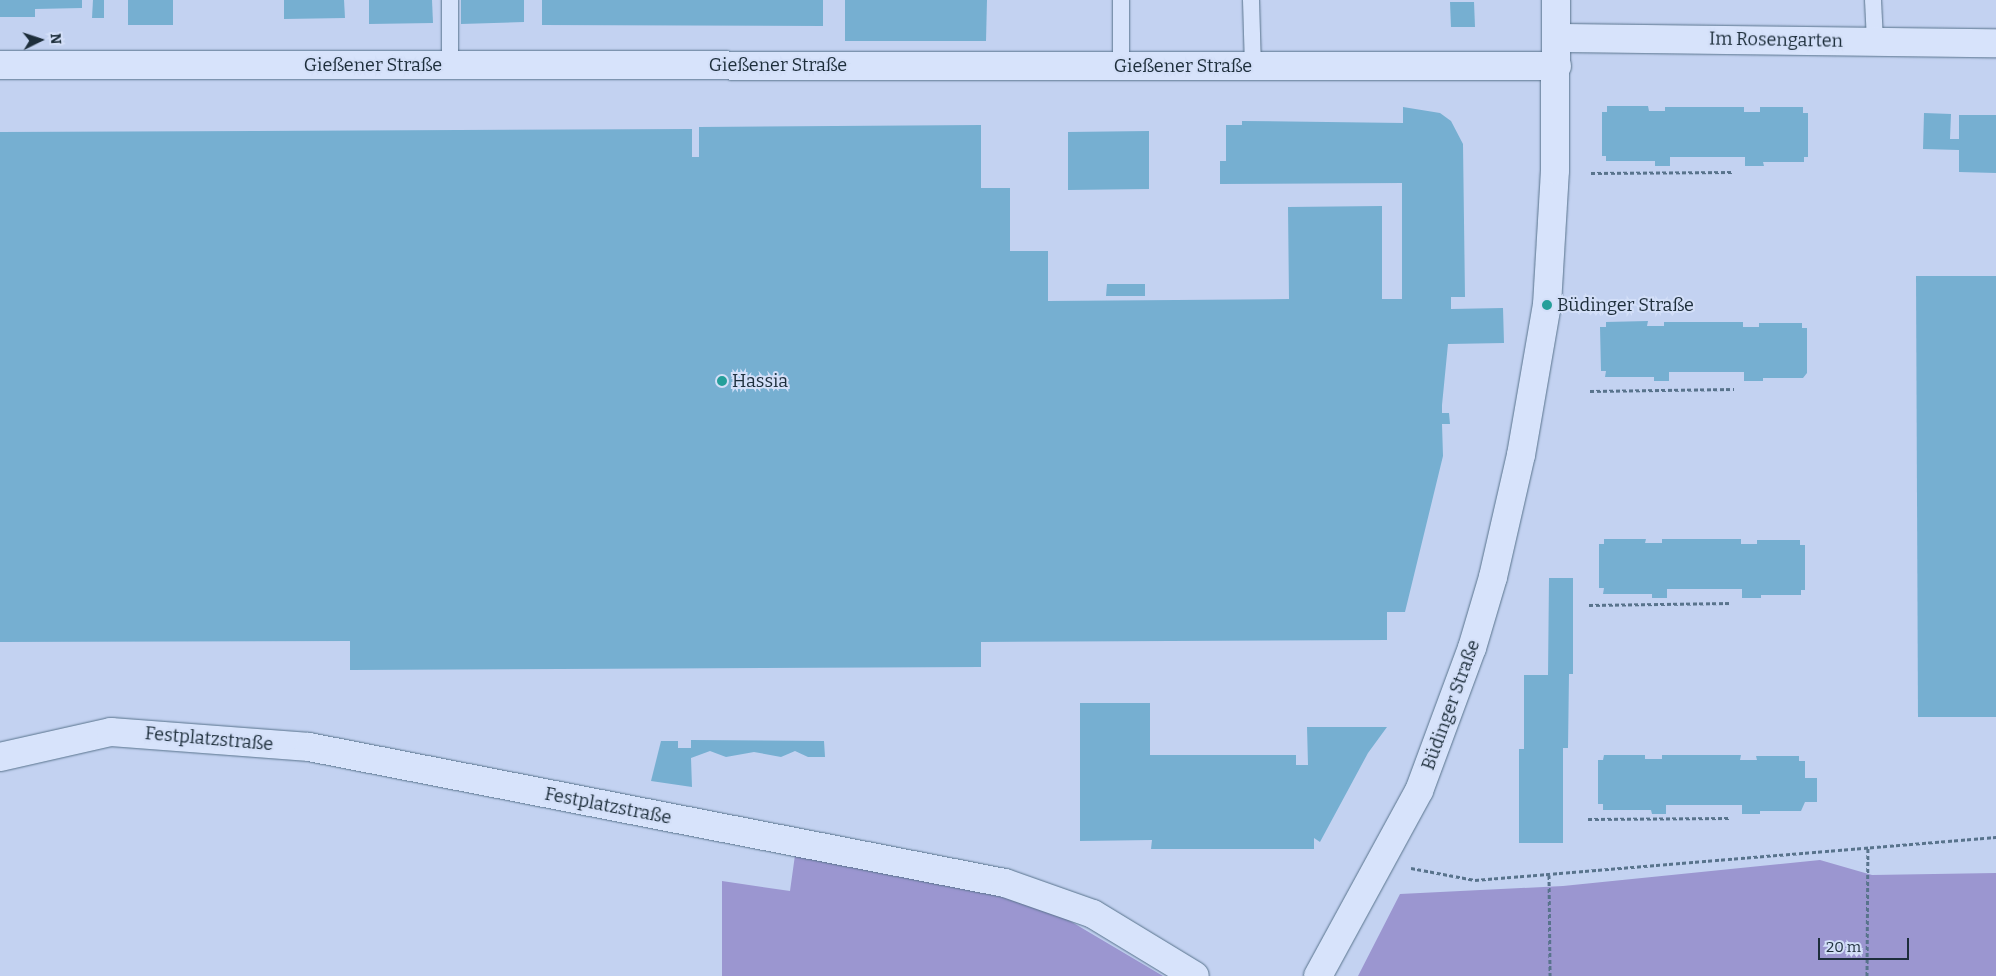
<!DOCTYPE html>
<meta charset="utf-8">
<style>
body{margin:0}
#map{position:relative;width:1996px;height:976px;overflow:hidden;background:#c3d2f1;font-family:Bitter,serif}
div>[style]{position:absolute}
.green>*{inset:0;background:#9b96d0}
.building>*{inset:0;background:#76afd1}
.path>*{height:3px;margin-top:-1.5px;transform-origin:0;background:repeating-linear-gradient(90deg,#58738c 0 4px,transparent 0 6.5px)}
.roads{filter:drop-shadow(0 0 1px #58738c) drop-shadow(0 0 1px #58738c)}
.lane>*{height:16px;margin:-8px;padding:0 8px;transform-origin:8px;border-radius:8px;background:#d7e3fb}
.street>*{height:28px;margin:-14px;padding:0 14px;transform-origin:14px;border-radius:14px;background:#d7e3fb}
.secondary>*{height:28px;margin:-14px;padding:0 14px;transform-origin:14px;border-radius:14px;background:#d7e3fb}
.dots>*{width:14px;height:14px;translate:-50% -50%;box-sizing:border-box;border:2px solid #d3dff8;border-radius:50%}
span{translate:-50% -50%;white-space:nowrap;text-align:center;line-height:1.15;-webkit-text-stroke:4px #d3dff8;paint-order:stroke}
.street-label{font-size:18px;color:#1d2e3b}
.poi-label{font-size:18px;color:#1d2e3b}
.left{translate:0 -50%;text-align:left}
.north{position:absolute;left:15px;top:15px;width:50px;height:50px;-webkit-text-stroke:4px #d3dff8;paint-order:stroke;rotate:86deg;font-size:14px;font-weight:700;line-height:20px;text-align:center;color:#1d2e3b}
.north::after{content:'';display:block;margin:auto;width:18px;height:22px;background:#1d2e3b;clip-path:polygon(50% 0,100% 100%,50% 72%,0 100%)}
.scale{position:absolute;left:1818px;top:938px;width:91px;height:22px;box-sizing:border-box;border:2px solid #1d2e3b;border-top:0;padding-left:6px;font-size:15px;line-height:18px;white-space:nowrap;color:#1d2e3b;-webkit-text-stroke:4px #d3dff8;paint-order:stroke}
</style>
<div id="map">
<div class="green">
<div style="clip-path:polygon(795px 855px,1043px 905px,1163px 976px,722px 976px,722px 881px,790px 891px)"></div>
<div style="clip-path:polygon(1820px 860px,1872px 875px,1996px 873px,1996px 976px,1358px 976px,1400px 894px,1563px 886px)"></div>
</div>
<div class="building">
<div style="clip-path:polygon(0 0,82px 0,82px 8px,35px 9px,35px 17px,0 17px)"></div>
<div style="clip-path:polygon(93px 0,104px 0,104px 18px,92px 18px)"></div>
<div style="clip-path:polygon(128px 0,173px 0,173px 25px,128px 25px)"></div>
<div style="clip-path:polygon(284px 0,344px 0,345px 18px,284px 19px)"></div>
<div style="clip-path:polygon(369px 0,432px 0,433px 23px,369px 24px)"></div>
<div style="clip-path:polygon(461px 0,524px 0,524px 22px,461px 24px)"></div>
<div style="clip-path:polygon(542px 0,823px 0,823px 26px,542px 25px)"></div>
<div style="clip-path:polygon(845px 0,987px 0,986px 41px,845px 41px)"></div>
<div style="clip-path:polygon(1450px 2px,1474px 2px,1475px 27px,1451px 27px)"></div>
<div style="clip-path:polygon(1607px 106px,1648px 106px,1649px 111px,1665px 111px,1665px 107px,1744px 107px,1744px 112px,1760px 112px,1760px 107px,1803px 107px,1803px 113px,1808px 113px,1808px 157px,1804px 157px,1804px 162px,1763px 162px,1764px 166px,1745px 166px,1745px 157px,1670px 157px,1670px 166px,1655px 166px,1655px 161px,1606px 161px,1606px 156px,1602px 156px,1602px 112px,1607px 112px)"></div>
<div style="clip-path:polygon(1403px 107px,1440px 113px,1451px 121px,1463px 144px,1465px 297px,1451px 297px,1451px 309px,1503px 308px,1504px 343px,1448px 344px,1442px 405px,1442px 413px,1449px 413px,1450px 424px,1442px 424px,1443px 456px,1405px 612px,1387px 612px,1387px 640px,981px 642px,981px 667px,350px 670px,350px 641px,0 642px,0 132px,692px 129px,692px 157px,699px 157px,699px 127px,981px 125px,981px 188px,1010px 188px,1010px 251px,1048px 251px,1048px 301px,1289px 299px,1288px 207px,1382px 206px,1382px 299px,1402px 299px,1402px 183px,1220px 184px,1220px 161px,1226px 161px,1226px 125px,1242px 125px,1242px 121px,1403px 123px)"></div>
<div style="clip-path:polygon(1924px 113px,1951px 114px,1950px 139px,1959px 139px,1959px 115px,1996px 115px,1996px 173px,1959px 172px,1959px 150px,1923px 149px)"></div>
<div style="clip-path:polygon(1149px 131px,1149px 189px,1068px 190px,1068px 132px)"></div>
<div style="clip-path:polygon(1916px 276px,1996px 276px,1996px 717px,1918px 717px)"></div>
<div style="clip-path:polygon(1107px 284px,1145px 284px,1145px 296px,1106px 296px)"></div>
<div style="clip-path:polygon(1648px 321px,1647px 326px,1664px 326px,1664px 322px,1743px 322px,1743px 327px,1759px 327px,1759px 323px,1802px 323px,1802px 328px,1807px 328px,1807px 373px,1803px 378px,1763px 378px,1763px 381px,1744px 381px,1744px 372px,1669px 372px,1669px 381px,1654px 381px,1654px 377px,1605px 377px,1606px 371px,1601px 371px,1600px 327px,1606px 327px,1606px 322px)"></div>
<div style="clip-path:polygon(1604px 539px,1646px 539px,1645px 543px,1662px 543px,1662px 539px,1741px 539px,1741px 544px,1757px 544px,1757px 540px,1800px 540px,1800px 545px,1805px 545px,1805px 590px,1801px 590px,1801px 595px,1761px 595px,1761px 598px,1742px 598px,1742px 589px,1667px 589px,1667px 598px,1652px 598px,1652px 594px,1603px 594px,1604px 588px,1599px 588px,1599px 544px,1604px 544px)"></div>
<div style="clip-path:polygon(1549px 578px,1573px 578px,1573px 674px,1569px 674px,1568px 748px,1563px 748px,1563px 843px,1519px 843px,1519px 749px,1524px 749px,1524px 675px,1548px 675px)"></div>
<div style="clip-path:polygon(1080px 703px,1150px 703px,1150px 755px,1296px 755px,1296px 765px,1308px 765px,1307px 727px,1387px 727px,1368px 753px,1320px 842px,1314px 838px,1314px 849px,1151px 849px,1152px 840px,1080px 841px)"></div>
<div style="clip-path:polygon(691px 740px,824px 741px,825px 757px,808px 757px,795px 751px,781px 757px,754px 752px,726px 757px,710px 751px,691px 758px,692px 787px,651px 781px,661px 741px,678px 741px,678px 748px,691px 748px)"></div>
<div style="clip-path:polygon(1604px 755px,1645px 755px,1645px 759px,1662px 759px,1662px 755px,1741px 755px,1740px 760px,1757px 760px,1756px 756px,1799px 756px,1799px 761px,1805px 761px,1805px 778px,1817px 778px,1817px 802px,1805px 802px,1801px 811px,1760px 811px,1760px 814px,1742px 814px,1742px 805px,1666px 805px,1666px 814px,1652px 814px,1651px 810px,1603px 810px,1603px 804px,1598px 804px,1598px 760px,1603px 760px)"></div>
</div>
<div class="path">
<div style="left:1591px;top:173px;width:143px;rotate:-0.4deg"></div>
<div style="left:1590px;top:391px;width:144px;rotate:-0.8deg"></div>
<div style="left:1589px;top:605px;width:143px;rotate:-0.8deg"></div>
<div style="left:1588px;top:819px;width:143px;rotate:-0.4deg"></div>
<div style="left:1411px;top:868px;width:65px;rotate:10.6deg"></div>
<div style="left:1475px;top:880px;width:523px;rotate:-4.72deg"></div>
<div style="left:1549px;top:875px;width:101px;rotate:89.4deg"></div>
<div style="left:1867px;top:976px;width:128px;rotate:-89.6deg"></div>
</div>
<div class="roads">
<div class="lane">
<div style="left:450px;top:0;width:65px;rotate:90deg"></div>
<div style="left:1251px;top:0;width:66px;rotate:88.3deg"></div>
<div style="left:1873px;top:0;width:41px;rotate:87.2deg"></div>
<div style="left:1121px;top:66px;width:66px;rotate:-90deg"></div>
</div>
<div class="street">
<div style="left:1557px;top:38px;width:439px;rotate:0.7deg"></div>
<div style="left:0;top:65px;width:1557px;rotate:0.04deg"></div>
<div style="left:0;top:757px;width:114px;rotate:-12.7deg"></div>
<div style="left:111px;top:732px;width:199px;rotate:4.3deg"></div>
<div style="left:309px;top:747px;width:709px;rotate:11.06deg"></div>
<div style="left:1005px;top:883px;width:93px;rotate:19.4deg"></div>
<div style="left:1093px;top:914px;width:119px;rotate:31.3deg"></div>
</div>
<div class="secondary">
<div style="left:1318px;top:976px;width:211px;rotate:-61.4deg"></div>
<div style="left:1419px;top:791px;width:153px;rotate:-69.7deg"></div>
<div style="left:1472px;top:648px;width:74px;rotate:-73.5deg"></div>
<div style="left:1493px;top:577px;width:125px;rotate:-77.1deg"></div>
<div style="left:1521px;top:455px;width:152px;rotate:-80.2deg"></div>
<div style="left:1547px;top:305px;width:135px;rotate:-86.6deg"></div>
<div style="left:1555px;top:170px;width:170px;rotate:-89.7deg"></div>
</div>
</div>
<div class="dots">
<div style="left:1547px;top:305px;background:#259f9a"></div>
<div style="left:722px;top:381px;background:#259f9a"></div>
</div>
<div class="street-label">
<span style="left:1776px;top:40px;rotate:1deg">Im Rosengarten</span>
<span style="left:373px;top:65px">Gießener Straße</span>
<span style="left:778px;top:65px">Gießener Straße</span>
<span style="left:1183px;top:66px">Gießener Straße</span>
<span style="left:1451px;top:705px;rotate:-70deg">Büdinger Straße</span>
<span style="left:209px;top:739px;rotate:5deg">Festplatzstraße</span>
<span style="left:608px;top:806px;rotate:11deg">Festplatzstraße</span>
</div>
<div class="poi-label">
<span class="left" style="left:1557px;top:305px">Büdinger Straße</span>
<span class="left" style="left:732px;top:381px">Hassia</span>
</div>
<div class="north">N</div>
<div class="scale">20 m</div>
</div>
